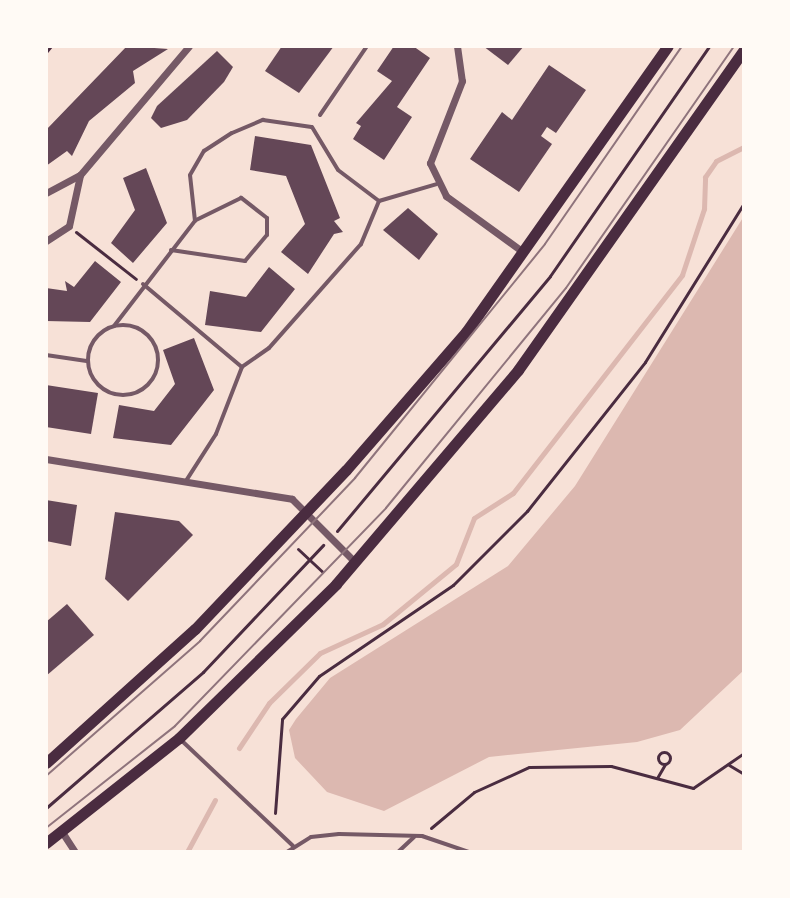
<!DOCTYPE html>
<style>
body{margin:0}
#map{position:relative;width:790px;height:898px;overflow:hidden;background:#f7e1d7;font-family:"Sofia Sans Condensed",sans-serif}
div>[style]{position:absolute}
.water>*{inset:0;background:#dcb8b0}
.stream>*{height:5px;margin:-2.5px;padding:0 2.5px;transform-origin:2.5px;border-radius:2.5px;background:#dcb8b0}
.building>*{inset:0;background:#644757}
.path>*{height:3px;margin:-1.5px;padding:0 1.5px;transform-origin:1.5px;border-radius:1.5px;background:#4a2c40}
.path>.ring{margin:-1.5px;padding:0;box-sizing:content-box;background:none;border:3px solid #4a2c40;border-radius:50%}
.service>*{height:4px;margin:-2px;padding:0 2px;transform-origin:2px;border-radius:2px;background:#755966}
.service>.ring{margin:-2px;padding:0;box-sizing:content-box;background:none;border:4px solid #755966;border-radius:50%}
.minor>*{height:7px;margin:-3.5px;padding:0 3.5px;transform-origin:3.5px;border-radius:3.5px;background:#755966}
.primary>*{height:11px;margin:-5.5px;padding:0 5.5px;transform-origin:5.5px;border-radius:5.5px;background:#4a2c40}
.tram>*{height:2px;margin:-1px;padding:0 1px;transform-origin:1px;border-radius:1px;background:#8f747c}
span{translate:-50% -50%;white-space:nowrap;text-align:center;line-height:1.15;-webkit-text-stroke:8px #fffaf5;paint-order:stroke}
.frame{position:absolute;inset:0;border:48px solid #fffaf5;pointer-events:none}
</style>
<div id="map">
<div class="water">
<div style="clip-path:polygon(744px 216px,744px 670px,680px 730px,637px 742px,489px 757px,384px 811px,327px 792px,295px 758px,289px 730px,296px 719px,330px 678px,508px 566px,575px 486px)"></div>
</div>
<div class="stream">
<div style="left:239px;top:748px;width:54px;rotate:-56.3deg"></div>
<div style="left:269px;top:703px;width:71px;rotate:-44.4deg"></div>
<div style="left:320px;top:653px;width:69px;rotate:-24.7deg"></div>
<div style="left:383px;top:624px;width:94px;rotate:-39.4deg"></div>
<div style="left:456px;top:564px;width:49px;rotate:-68.6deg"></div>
<div style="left:474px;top:518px;width:46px;rotate:-32.7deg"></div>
<div style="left:513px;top:493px;width:276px;rotate:-52.2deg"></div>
<div style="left:682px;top:275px;width:70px;rotate:-71.6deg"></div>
<div style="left:704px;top:209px;width:32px;rotate:-88deg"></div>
<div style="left:705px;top:177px;width:19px;rotate:-55deg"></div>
<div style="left:716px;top:161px;width:31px;rotate:-27deg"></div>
<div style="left:187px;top:852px;width:59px;rotate:-61.7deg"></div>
</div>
<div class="building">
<div style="clip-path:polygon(127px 46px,168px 49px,133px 71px,135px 83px,89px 121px,72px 156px,67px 151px,46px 166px,46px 130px)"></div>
<div style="clip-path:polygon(282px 46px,334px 46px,299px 93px,265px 71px)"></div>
<div style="clip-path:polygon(394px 46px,413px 46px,430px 58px,397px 107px,412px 117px,384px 160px,353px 139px,361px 126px,356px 123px,392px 81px,377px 71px)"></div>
<div style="clip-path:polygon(483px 46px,524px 46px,508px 65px)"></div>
<div style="clip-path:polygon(217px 51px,233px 67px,224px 82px,187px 120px,161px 128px,151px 118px,157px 106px)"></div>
<div style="clip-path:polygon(549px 65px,586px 90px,556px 133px,547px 127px,541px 136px,552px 144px,519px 192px,470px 159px,502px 112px,512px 120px)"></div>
<div style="clip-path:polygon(255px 136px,311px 145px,340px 218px,334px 221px,343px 232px,334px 234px,308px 274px,281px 252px,305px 224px,286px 176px,250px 170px)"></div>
<div style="clip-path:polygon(146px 168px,167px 223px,133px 263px,111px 243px,135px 210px,123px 178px)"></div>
<div style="clip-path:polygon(408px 208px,438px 234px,419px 260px,383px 230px)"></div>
<div style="clip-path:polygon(95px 261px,121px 282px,90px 322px,46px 321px,46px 288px,67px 291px,65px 281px,74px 287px)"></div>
<div style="clip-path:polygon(269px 267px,295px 289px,261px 332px,205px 325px,210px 291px,246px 297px)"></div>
<div style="clip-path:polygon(194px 338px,214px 390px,171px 445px,113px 438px,119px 405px,154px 411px,175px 384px,163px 350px)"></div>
<div style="clip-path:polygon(46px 385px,98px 393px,91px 434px,46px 427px)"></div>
<div style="clip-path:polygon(46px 500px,77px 505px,71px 546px,46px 541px)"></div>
<div style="clip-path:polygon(115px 512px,179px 521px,193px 535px,128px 601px,105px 579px)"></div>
<div style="clip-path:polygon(67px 604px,94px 635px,46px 676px,46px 622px)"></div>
</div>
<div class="path">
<div style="left:46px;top:52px;width:8px;rotate:-50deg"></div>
<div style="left:76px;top:232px;width:76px;rotate:38.1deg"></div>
<div style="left:337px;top:531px;width:332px;rotate:-50.1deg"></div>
<div style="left:550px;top:276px;width:280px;rotate:-55.3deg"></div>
<div style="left:298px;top:549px;width:33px;rotate:43deg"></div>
<div class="ring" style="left:658px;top:752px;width:9px;height:9px"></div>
<div style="left:729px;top:765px;width:17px;rotate:31deg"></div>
<div style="left:657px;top:778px;width:16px;rotate:-60deg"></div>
<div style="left:46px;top:808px;width:208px;rotate:-40.9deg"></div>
<div style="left:203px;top:672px;width:175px;rotate:-46.6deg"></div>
<div style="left:275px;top:813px;width:94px;rotate:-85.7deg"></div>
<div style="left:282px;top:719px;width:57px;rotate:-49.3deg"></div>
<div style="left:319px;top:676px;width:162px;rotate:-34.2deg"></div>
<div style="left:453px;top:585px;width:105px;rotate:-45deg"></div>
<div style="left:527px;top:511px;width:190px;rotate:-51.6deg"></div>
<div style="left:645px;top:362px;width:187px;rotate:-58.1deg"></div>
<div style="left:431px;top:828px;width:56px;rotate:-39.9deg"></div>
<div style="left:474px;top:792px;width:60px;rotate:-24.4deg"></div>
<div style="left:529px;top:767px;width:82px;rotate:-0.7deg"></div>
<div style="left:611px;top:766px;width:85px;rotate:15deg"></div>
<div style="left:693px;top:788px;width:62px;rotate:-34.5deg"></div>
</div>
<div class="service">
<div style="left:320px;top:115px;width:83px;rotate:-55.7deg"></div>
<div style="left:379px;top:201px;width:60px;rotate:-16.3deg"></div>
<div style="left:171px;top:250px;width:75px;rotate:8.5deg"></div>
<div style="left:245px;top:261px;width:34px;rotate:-50deg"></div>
<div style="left:267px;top:235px;width:17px;rotate:-90deg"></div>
<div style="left:267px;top:218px;width:33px;rotate:-142deg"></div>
<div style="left:241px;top:198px;width:50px;rotate:153.9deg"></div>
<div style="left:143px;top:284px;width:129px;rotate:40deg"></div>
<div class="ring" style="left:88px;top:325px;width:66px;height:66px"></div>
<div style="left:114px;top:326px;width:133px;rotate:-52.4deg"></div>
<div style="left:195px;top:221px;width:46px;rotate:-96.2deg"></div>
<div style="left:190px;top:175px;width:28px;rotate:-60deg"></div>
<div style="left:204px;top:151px;width:33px;rotate:-33deg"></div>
<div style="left:232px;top:133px;width:34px;rotate:-23deg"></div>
<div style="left:263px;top:120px;width:49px;rotate:8.1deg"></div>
<div style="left:312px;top:127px;width:50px;rotate:58.8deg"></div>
<div style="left:338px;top:170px;width:51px;rotate:37.1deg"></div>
<div style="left:379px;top:201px;width:47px;rotate:112.7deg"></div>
<div style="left:361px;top:244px;width:139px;rotate:131.5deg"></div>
<div style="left:269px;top:348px;width:33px;rotate:145deg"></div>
<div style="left:242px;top:367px;width:72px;rotate:111.2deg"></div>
<div style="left:216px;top:434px;width:56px;rotate:122.6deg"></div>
<div style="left:46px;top:355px;width:41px;rotate:8.3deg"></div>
<div style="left:181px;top:740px;width:154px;rotate:43.4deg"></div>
<div style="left:287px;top:852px;width:28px;rotate:-32deg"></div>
<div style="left:311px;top:837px;width:28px;rotate:-6deg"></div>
<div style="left:339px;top:834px;width:83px;rotate:1.4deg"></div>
<div style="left:422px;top:836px;width:50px;rotate:18.8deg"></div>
<div style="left:398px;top:852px;width:22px;rotate:-43deg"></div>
</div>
<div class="minor">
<div style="left:457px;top:46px;width:35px;rotate:82deg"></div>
<div style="left:462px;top:81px;width:88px;rotate:111.3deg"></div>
<div style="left:430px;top:163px;width:37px;rotate:64deg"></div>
<div style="left:446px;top:196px;width:95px;rotate:36deg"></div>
<div style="left:46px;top:193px;width:38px;rotate:-28deg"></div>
<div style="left:80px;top:175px;width:169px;rotate:-49.8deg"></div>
<div style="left:46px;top:241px;width:27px;rotate:-33deg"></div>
<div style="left:69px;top:226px;width:52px;rotate:-77.8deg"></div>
<div style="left:46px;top:459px;width:249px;rotate:9.2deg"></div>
<div style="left:292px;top:499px;width:89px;rotate:45deg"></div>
<div style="left:62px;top:832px;width:24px;rotate:57deg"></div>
</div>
<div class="primary">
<div style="left:46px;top:763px;width:200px;rotate:-42deg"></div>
<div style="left:195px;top:629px;width:219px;rotate:-46.5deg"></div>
<div style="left:346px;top:470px;width:183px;rotate:-49deg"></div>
<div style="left:466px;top:332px;width:350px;rotate:-54.8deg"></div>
<div style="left:46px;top:843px;width:169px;rotate:-38.3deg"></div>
<div style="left:179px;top:738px;width:220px;rotate:-44.4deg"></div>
<div style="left:336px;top:584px;width:281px;rotate:-49.6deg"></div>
<div style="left:518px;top:370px;width:392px;rotate:-54.8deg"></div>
</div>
<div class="tram">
<div style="left:46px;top:776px;width:205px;rotate:-41.2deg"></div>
<div style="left:200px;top:641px;width:225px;rotate:-46.4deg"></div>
<div style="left:355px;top:478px;width:301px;rotate:-50.9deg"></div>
<div style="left:545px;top:244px;width:241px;rotate:-55.3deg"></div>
<div style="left:46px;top:828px;width:164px;rotate:-38.3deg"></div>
<div style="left:175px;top:726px;width:303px;rotate:-45.9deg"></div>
<div style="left:386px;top:508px;width:284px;rotate:-50.7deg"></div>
<div style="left:566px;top:288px;width:295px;rotate:-55.2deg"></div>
</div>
<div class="frame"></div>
</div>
